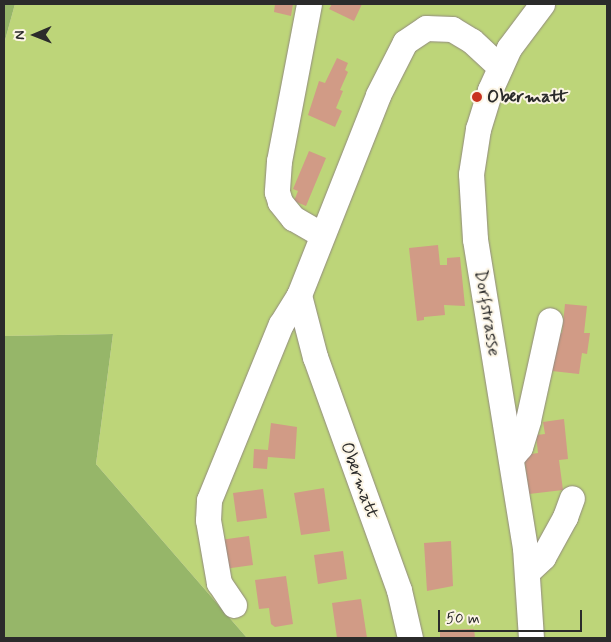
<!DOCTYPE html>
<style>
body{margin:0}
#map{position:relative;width:611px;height:642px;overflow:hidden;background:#f7e8d0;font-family:Mynerve,sans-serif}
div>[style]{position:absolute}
.green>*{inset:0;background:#bdd579}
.forest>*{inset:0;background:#96b669}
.building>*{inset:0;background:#d19b86}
.roads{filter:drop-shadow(0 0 1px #918a7e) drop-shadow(0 0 1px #918a7e)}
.minor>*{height:25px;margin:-12.5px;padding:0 12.5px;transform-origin:12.5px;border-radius:12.5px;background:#fff}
.dots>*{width:14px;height:14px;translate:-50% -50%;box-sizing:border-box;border:2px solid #fcf5e5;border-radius:50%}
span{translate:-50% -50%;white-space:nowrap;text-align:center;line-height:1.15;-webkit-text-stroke:4px #fcf5e5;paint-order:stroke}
.poi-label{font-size:18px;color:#2b2b2b;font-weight:700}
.left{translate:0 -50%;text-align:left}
.street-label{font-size:18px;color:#2b2b2b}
.frame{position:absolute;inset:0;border:5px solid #2b2b2b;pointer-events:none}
.north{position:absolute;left:10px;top:10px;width:50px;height:50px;-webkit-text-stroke:4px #fcf5e5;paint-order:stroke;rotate:269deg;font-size:14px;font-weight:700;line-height:20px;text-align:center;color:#2b2b2b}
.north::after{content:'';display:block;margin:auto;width:18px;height:22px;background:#2b2b2b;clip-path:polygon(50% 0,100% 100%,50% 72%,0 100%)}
.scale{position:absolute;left:438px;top:610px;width:144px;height:22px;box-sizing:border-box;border:2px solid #2b2b2b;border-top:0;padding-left:6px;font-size:15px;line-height:18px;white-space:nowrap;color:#2b2b2b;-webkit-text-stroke:4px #fcf5e5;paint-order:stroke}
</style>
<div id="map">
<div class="green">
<div style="clip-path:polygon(15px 4px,607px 4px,607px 638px,247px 638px,96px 464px,113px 334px,4px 336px,4px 44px)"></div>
</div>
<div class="forest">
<div style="clip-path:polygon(4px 4px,15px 4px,4px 44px)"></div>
<div style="clip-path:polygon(113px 334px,96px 464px,247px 638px,4px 638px,4px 336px)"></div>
</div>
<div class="building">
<div style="clip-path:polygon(275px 4px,293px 4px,291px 16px,274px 12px)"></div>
<div style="clip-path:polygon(332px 4px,362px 4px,354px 21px,329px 9px)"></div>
<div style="clip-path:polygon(337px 58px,348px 63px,345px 70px,348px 72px,340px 90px,343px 91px,336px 108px,342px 111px,335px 127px,308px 115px,319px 81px,325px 83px)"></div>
<div style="clip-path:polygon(309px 151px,326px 158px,306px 206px,294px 201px,298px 191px,293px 189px)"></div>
<div style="clip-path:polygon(438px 245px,440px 265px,447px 265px,447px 258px,460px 257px,465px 306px,444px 305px,445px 315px,424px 317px,424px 320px,417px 321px,409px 248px)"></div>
<div style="clip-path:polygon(565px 304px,587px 306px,584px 333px,590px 333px,587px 354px,582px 353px,579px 374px,552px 371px,555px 343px,558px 344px,559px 333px,562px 333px)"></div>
<div style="clip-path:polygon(564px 419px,568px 459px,559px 460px,563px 490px,529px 494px,524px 455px,538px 453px,536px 435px,545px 434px,543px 422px)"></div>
<div style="clip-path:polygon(271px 423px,297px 427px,295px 459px,268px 457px,267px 469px,253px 468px,254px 449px,268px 450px)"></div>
<div style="clip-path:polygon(324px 488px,330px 531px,301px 535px,294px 493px)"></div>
<div style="clip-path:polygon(263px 489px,267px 518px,237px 522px,233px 493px)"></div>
<div style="clip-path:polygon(249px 536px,253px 565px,224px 569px,220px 540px)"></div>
<div style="clip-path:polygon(451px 541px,453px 586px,427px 591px,424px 543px)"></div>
<div style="clip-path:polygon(343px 551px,347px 579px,318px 584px,314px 555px)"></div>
<div style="clip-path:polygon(286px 576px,293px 624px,275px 627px,271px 624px,269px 608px,259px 609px,255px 580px)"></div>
<div style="clip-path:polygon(361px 599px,367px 638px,337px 638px,332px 603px)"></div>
<div style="clip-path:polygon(474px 629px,475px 638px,440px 638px,440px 630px)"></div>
</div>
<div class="roads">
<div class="minor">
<div style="left:309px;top:4px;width:160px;rotate:100.8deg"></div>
<div style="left:279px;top:161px;width:31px;rotate:94deg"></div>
<div style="left:277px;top:192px;width:10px;rotate:73deg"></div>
<div style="left:280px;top:202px;width:21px;rotate:51deg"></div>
<div style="left:293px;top:218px;width:32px;rotate:30deg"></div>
<div style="left:511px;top:458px;width:14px;rotate:-51deg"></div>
<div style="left:520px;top:447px;width:28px;rotate:-73deg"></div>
<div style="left:528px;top:420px;width:102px;rotate:-77.6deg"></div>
<div style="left:527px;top:572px;width:22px;rotate:-43deg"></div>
<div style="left:543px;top:557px;width:46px;rotate:-61.2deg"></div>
<div style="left:565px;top:517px;width:20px;rotate:-70deg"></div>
<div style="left:234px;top:605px;width:27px;rotate:-124deg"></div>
<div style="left:219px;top:583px;width:64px;rotate:-99.9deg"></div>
<div style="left:208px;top:520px;width:20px;rotate:-87deg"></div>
<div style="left:209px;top:500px;width:190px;rotate:-67.8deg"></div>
<div style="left:281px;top:324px;width:34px;rotate:-58deg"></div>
<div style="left:410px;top:638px;width:49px;rotate:-102.9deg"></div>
<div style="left:399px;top:590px;width:248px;rotate:-109.8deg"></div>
<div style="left:315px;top:357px;width:64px;rotate:-104.5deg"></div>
<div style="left:299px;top:295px;width:215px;rotate:-68.4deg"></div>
<div style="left:378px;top:95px;width:59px;rotate:-63deg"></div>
<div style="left:405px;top:42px;width:25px;rotate:-34deg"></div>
<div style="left:426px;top:28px;width:26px;rotate:2deg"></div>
<div style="left:452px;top:29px;width:23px;rotate:31deg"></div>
<div style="left:472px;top:41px;width:38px;rotate:43deg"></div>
<div style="left:531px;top:638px;width:90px;rotate:-93.8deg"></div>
<div style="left:525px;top:548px;width:313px;rotate:-99.2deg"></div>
<div style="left:475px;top:239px;width:65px;rotate:-93.5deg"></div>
<div style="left:471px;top:174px;width:46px;rotate:-81.2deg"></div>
<div style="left:478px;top:129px;width:41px;rotate:-72.9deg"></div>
<div style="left:490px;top:90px;width:46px;rotate:-65.7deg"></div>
<div style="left:509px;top:48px;width:55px;rotate:-53.1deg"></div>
</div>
</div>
<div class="dots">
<div style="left:477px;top:97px;background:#c8321e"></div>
</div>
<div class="poi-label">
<span class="left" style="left:487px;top:97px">Obermatt</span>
</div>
<div class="street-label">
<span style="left:487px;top:313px;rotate:81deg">Dorfstrasse</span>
<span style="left:359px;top:481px;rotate:70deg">Obermatt</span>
</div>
<div class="frame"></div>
<div class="north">N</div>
<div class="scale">50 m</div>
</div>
